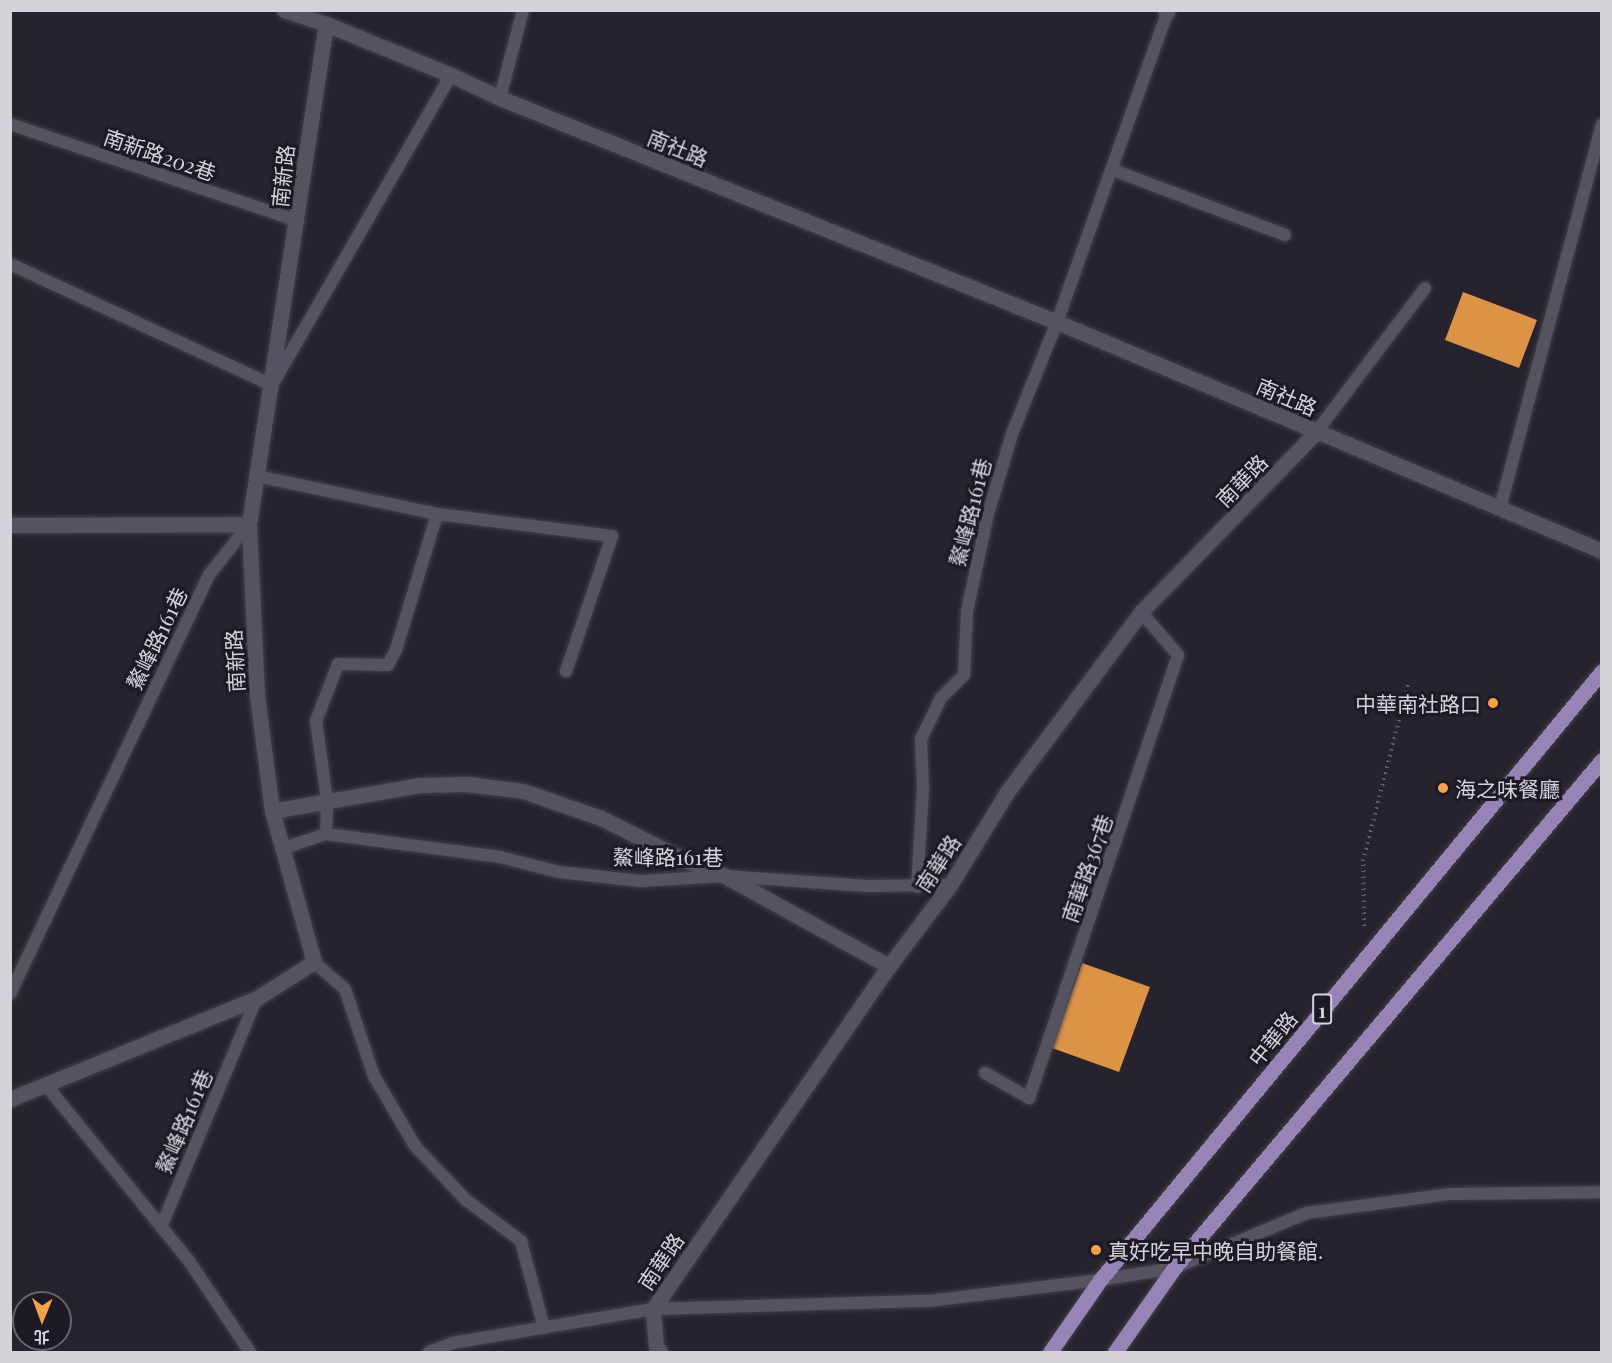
<!DOCTYPE html>
<meta charset="utf-8">
<style>
body{margin:0}
#map{position:relative;width:1612px;height:1363px;overflow:hidden;background:#27232e;font-family:"Playfair Display","Noto Sans TC",serif}
div>[style]{position:absolute}
.building>*{inset:0;background:#dd9346}
.path>*{height:4px;margin-top:-2px;transform-origin:0;background:repeating-linear-gradient(90deg,#605d67 0 1.5px,transparent 0 6px)}
.roads{filter:drop-shadow(0 0 2px #434049) drop-shadow(0 0 2px #434049)}
.lane>*{height:12px;margin:-6px;padding:0 6px;transform-origin:6px;border-radius:6px;background:#56525f}
.street>*{height:15px;margin:-7.5px;padding:0 7.5px;transform-origin:7.5px;border-radius:7.5px;background:#56525f}
.primary>*{height:15px;margin:-7.5px;padding:0 7.5px;transform-origin:7.5px;border-radius:7.5px;background:#9684b7}
.dots>*{width:16px;height:16px;translate:-50% -50%;box-sizing:border-box;border:3px solid #1d1a25;border-radius:50%}
span{translate:-50% -50%;white-space:nowrap;text-align:center;line-height:1.15;-webkit-text-stroke:6px #1d1a25;paint-order:stroke}
.shield-label span{padding:2px 4px;background:#1d1a25;border:2px solid;border-radius:4px;-webkit-text-stroke-width:0}
.shield-label{font-size:20px;color:#d5d3da;font-weight:700}
.street-label{font-size:21px;color:#d5d3da}
.poi-label{font-size:21px;color:#d5d3da}
.right{translate:-100% -50%;text-align:right}
.left{translate:0 -50%;text-align:left}
.frame{position:absolute;inset:0;border:12px solid #d5d3da;pointer-events:none}
.north{position:absolute;left:12px;top:1291px;width:60px;height:60px;box-sizing:border-box;background:#1d1a25;border:2px solid #67646d;border-radius:50%;rotate:181deg;font-size:16px;font-weight:700;line-height:24px;text-align:center;color:#d5d3da}
.north::after{content:'';display:block;margin:auto;width:21px;height:27px;background:#f7a148;clip-path:polygon(50% 0,100% 100%,50% 72%,0 100%)}
</style>
<div id="map">
<div class="building">
<div style="clip-path:polygon(1463px 292px,1537px 320px,1519px 368px,1445px 340px)"></div>
<div style="clip-path:polygon(1082px 963px,1150px 987px,1119px 1072px,1052px 1048px)"></div>
</div>
<div class="path">
<div style="left:1364px;top:926px;width:65px;rotate:-90.9deg"></div>
<div style="left:1363px;top:861px;width:183px;rotate:-75.7deg"></div>
</div>
<div class="roads">
<div class="lane">
<div style="left:500px;top:98px;width:91px;rotate:-75.4deg"></div>
<div style="left:10px;top:124px;width:304px;rotate:18.6deg"></div>
<div style="left:1113px;top:170px;width:184px;rotate:20.7deg"></div>
<div style="left:10px;top:264px;width:289px;rotate:24.8deg"></div>
<div style="left:272px;top:385px;width:358px;rotate:-60deg"></div>
<div style="left:1317px;top:431px;width:179px;rotate:-52.9deg"></div>
<div style="left:257px;top:476px;width:184px;rotate:11.9deg"></div>
<div style="left:437px;top:514px;width:176px;rotate:7.2deg"></div>
<div style="left:612px;top:536px;width:143px;rotate:108.8deg"></div>
<div style="left:1500px;top:508px;width:397px;rotate:-75.1deg"></div>
<div style="left:326px;top:834px;width:34px;rotate:-88deg"></div>
<div style="left:327px;top:800px;width:80px;rotate:-97.9deg"></div>
<div style="left:316px;top:721px;width:61px;rotate:-68.9deg"></div>
<div style="left:338px;top:664px;width:50px;rotate:1.1deg"></div>
<div style="left:388px;top:665px;width:17px;rotate:-62deg"></div>
<div style="left:396px;top:650px;width:142px;rotate:-73.2deg"></div>
<div style="left:281px;top:849px;width:47px;rotate:-18.4deg"></div>
<div style="left:326px;top:834px;width:176px;rotate:7.5deg"></div>
<div style="left:500px;top:857px;width:61px;rotate:14.3deg"></div>
<div style="left:559px;top:872px;width:82px;rotate:6.3deg"></div>
<div style="left:641px;top:881px;width:84px;rotate:-3.4deg"></div>
<div style="left:725px;top:876px;width:142px;rotate:4deg"></div>
<div style="left:867px;top:886px;width:83px;rotate:-0.7deg"></div>
<div style="left:917px;top:887px;width:97px;rotate:-86.5deg"></div>
<div style="left:923px;top:790px;width:51px;rotate:-92.2deg"></div>
<div style="left:921px;top:739px;width:46px;rotate:-64deg"></div>
<div style="left:941px;top:698px;width:33px;rotate:-45deg"></div>
<div style="left:964px;top:675px;width:64px;rotate:-87.3deg"></div>
<div style="left:967px;top:611px;width:99px;rotate:-77.8deg"></div>
<div style="left:988px;top:514px;width:84px;rotate:-73.3deg"></div>
<div style="left:1012px;top:434px;width:121px;rotate:-68.1deg"></div>
<div style="left:1057px;top:322px;width:331px;rotate:-70.4deg"></div>
<div style="left:314px;top:962px;width:41px;rotate:41.1deg"></div>
<div style="left:345px;top:989px;width:92px;rotate:71.6deg"></div>
<div style="left:374px;top:1076px;width:81px;rotate:59.6deg"></div>
<div style="left:415px;top:1146px;width:74px;rotate:46.6deg"></div>
<div style="left:466px;top:1200px;width:69px;rotate:36.7deg"></div>
<div style="left:521px;top:1241px;width:90px;rotate:75.2deg"></div>
<div style="left:10px;top:994px;width:464px;rotate:-64.6deg"></div>
<div style="left:209px;top:575px;width:65px;rotate:-51.9deg"></div>
<div style="left:985px;top:1073px;width:51px;rotate:29.6deg"></div>
<div style="left:1029px;top:1098px;width:467px;rotate:-71.4deg"></div>
<div style="left:1178px;top:655px;width:57px;rotate:-130.7deg"></div>
<div style="left:46px;top:1085px;width:227px;rotate:50.9deg"></div>
<div style="left:189px;top:1261px;width:110px;rotate:56.2deg"></div>
<div style="left:161px;top:1227px;width:248px;rotate:-67.3deg"></div>
<div style="left:429px;top:1352px;width:25px;rotate:-21deg"></div>
<div style="left:452px;top:1343px;width:204px;rotate:-9.6deg"></div>
<div style="left:653px;top:1309px;width:276px;rotate:-1.7deg"></div>
<div style="left:929px;top:1301px;width:172px;rotate:-7deg"></div>
<div style="left:1100px;top:1280px;width:75px;rotate:-9.2deg"></div>
<div style="left:1174px;top:1268px;width:144px;rotate:-22.5deg"></div>
<div style="left:1307px;top:1213px;width:143px;rotate:-7.6deg"></div>
<div style="left:1449px;top:1194px;width:153px;rotate:-0.7deg"></div>
</div>
<div class="street">
<div style="left:284px;top:10px;width:44px;rotate:18.4deg"></div>
<div style="left:326px;top:24px;width:135px;rotate:22.2deg"></div>
<div style="left:451px;top:75px;width:54px;rotate:25.1deg"></div>
<div style="left:500px;top:98px;width:600px;rotate:21.91deg"></div>
<div style="left:1057px;top:322px;width:591px;rotate:22.79deg"></div>
<div style="left:1165px;top:10px;width:3px;rotate:45deg"></div>
<div style="left:10px;top:525px;width:239px;rotate:-0.2deg"></div>
<div style="left:272px;top:811px;width:149px;rotate:-10deg"></div>
<div style="left:419px;top:785px;width:48px;rotate:-1.2deg"></div>
<div style="left:467px;top:784px;width:56px;rotate:7.1deg"></div>
<div style="left:523px;top:791px;width:83px;rotate:19.1deg"></div>
<div style="left:601px;top:818px;width:89px;rotate:26.6deg"></div>
<div style="left:681px;top:858px;width:48px;rotate:22.2deg"></div>
<div style="left:725px;top:876px;width:187px;rotate:28.8deg"></div>
<div style="left:10px;top:1099px;width:267px;rotate:-22.2deg"></div>
<div style="left:257px;top:998px;width:67px;rotate:-32.3deg"></div>
<div style="left:314px;top:962px;width:157px;rotate:-105.5deg"></div>
<div style="left:272px;top:811px;width:117px;rotate:-97.4deg"></div>
<div style="left:257px;top:695px;width:171px;rotate:-92.7deg"></div>
<div style="left:249px;top:524px;width:506px;rotate:-81.25deg"></div>
<div style="left:660px;top:1352px;width:7px;rotate:-124deg"></div>
<div style="left:656px;top:1346px;width:37px;rotate:-95deg"></div>
<div style="left:653px;top:1309px;width:416px;rotate:-55.5deg"></div>
<div style="left:889px;top:966px;width:101px;rotate:-53deg"></div>
<div style="left:950px;top:885px;width:109px;rotate:-58.5deg"></div>
<div style="left:1007px;top:792px;width:224px;rotate:-53.3deg"></div>
<div style="left:1141px;top:612px;width:252px;rotate:-45.8deg"></div>
</div>
<div class="primary">
<div style="left:1050px;top:1352px;width:88px;rotate:-55.2deg"></div>
<div style="left:1100px;top:1280px;width:789px;rotate:-50.5deg"></div>
<div style="left:1115px;top:1352px;width:103px;rotate:-54.9deg"></div>
<div style="left:1174px;top:1268px;width:664px;rotate:-49.89deg"></div>
</div>
</div>
<div class="dots">
<div style="left:1493px;top:703px;background:#f7a148"></div>
<div style="left:1443px;top:788px;background:#f7a148"></div>
<div style="left:1096px;top:1250px;background:#f7a148"></div>
</div>
<div class="shield-label">
<span style="left:1322px;top:1009px">1</span>
</div>
<div class="street-label">
<span style="left:678px;top:147px;rotate:22deg">南社路</span>
<span style="left:160px;top:154px;rotate:19deg">南新路202巷</span>
<span style="left:282px;top:176px;rotate:-84deg">南新路</span>
<span style="left:1287px;top:396px;rotate:23deg">南社路</span>
<span style="left:1241px;top:480px;rotate:-46deg">南華路</span>
<span style="left:969px;top:512px;rotate:-76deg">鰲峰路161巷</span>
<span style="left:156px;top:638px;rotate:-64deg">鰲峰路161巷</span>
<span style="left:234px;top:661px;rotate:-93deg">南新路</span>
<span style="left:668px;top:856px">鰲峰路161巷</span>
<span style="left:937px;top:863px;rotate:-57deg">南華路</span>
<span style="left:1086px;top:868px;rotate:-71deg">南華路367巷</span>
<span style="left:1272px;top:1038px;rotate:-51deg">中華路</span>
<span style="left:183px;top:1121px;rotate:-67deg">鰲峰路161巷</span>
<span style="left:660px;top:1261px;rotate:-56deg">南華路</span>
</div>
<div class="poi-label">
<span class="right" style="left:1481px;top:703px">中華南社路口</span>
<span class="left" style="left:1455px;top:788px">海之味餐廳</span>
<span class="left" style="left:1108px;top:1250px">真好吃早中晚自助餐館.</span>
</div>
<div class="frame"></div>
<div class="north">北</div>
</div>
